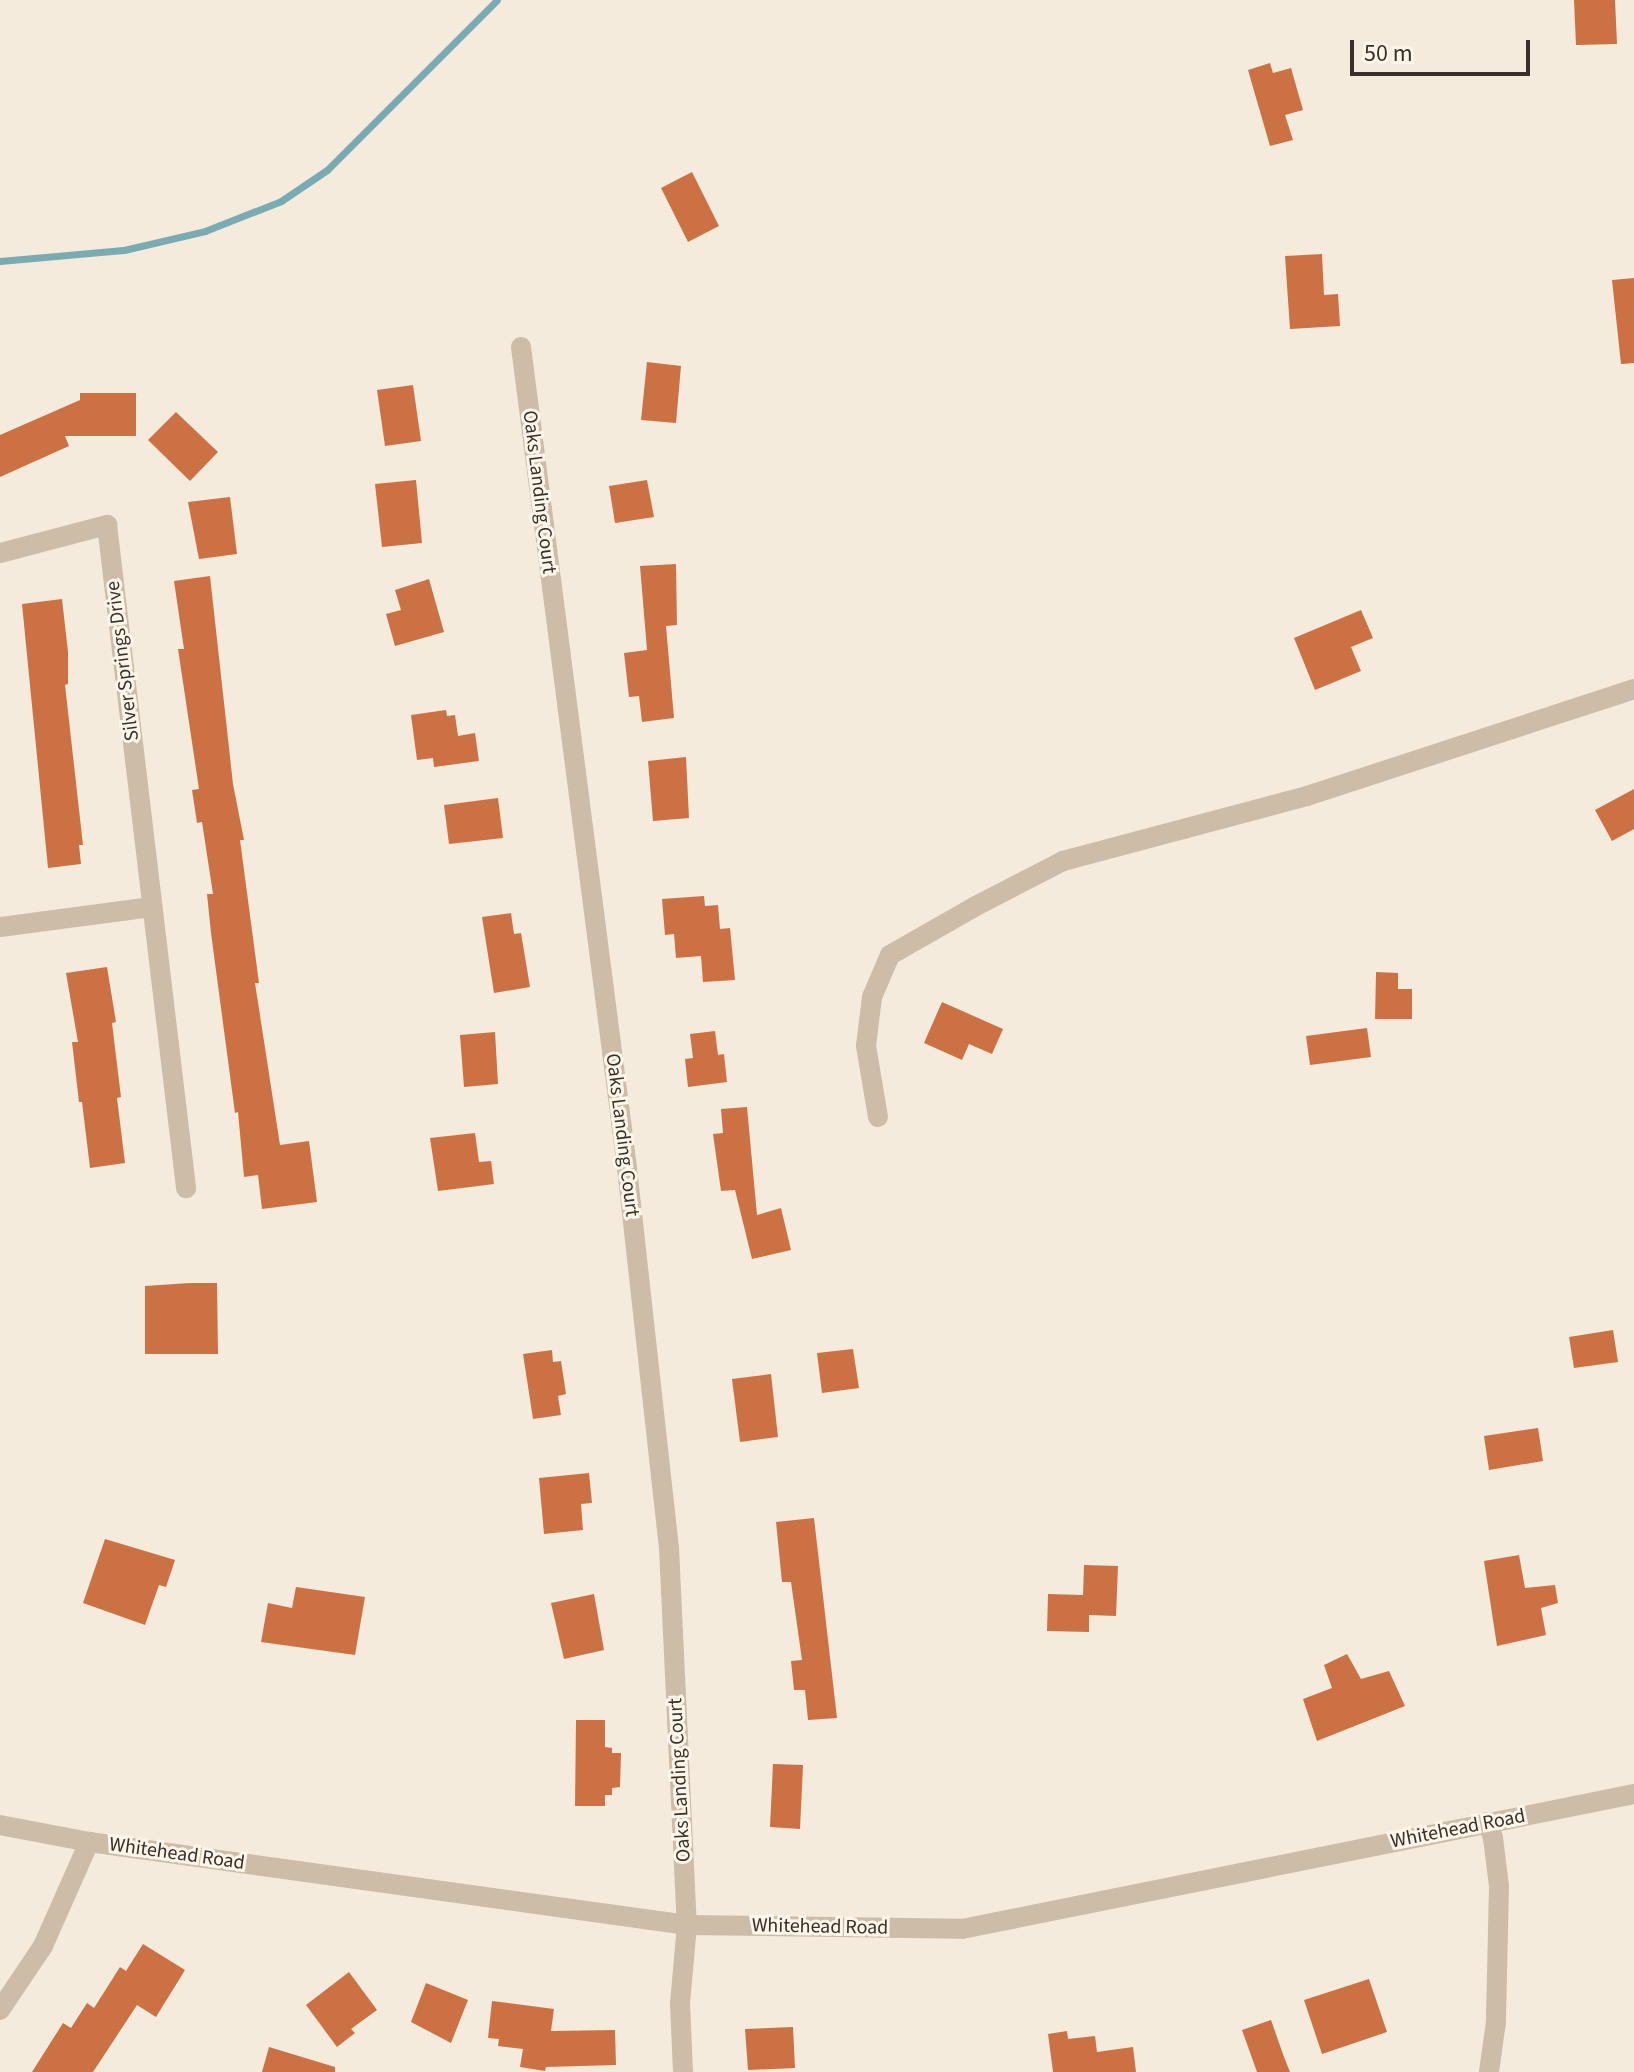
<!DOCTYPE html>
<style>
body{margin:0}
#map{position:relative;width:1634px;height:2072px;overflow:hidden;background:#f4ebdd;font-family:"Source Sans 3",sans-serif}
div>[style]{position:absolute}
.stream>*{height:7px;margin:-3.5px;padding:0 3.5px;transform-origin:3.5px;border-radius:3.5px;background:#7babb2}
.building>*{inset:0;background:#cb7144}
.minor>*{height:20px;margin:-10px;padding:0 10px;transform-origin:10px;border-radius:10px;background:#cdbca8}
span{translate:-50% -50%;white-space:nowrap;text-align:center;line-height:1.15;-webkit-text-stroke:6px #fbf5ea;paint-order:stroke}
.street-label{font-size:20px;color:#392f29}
.scale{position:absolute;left:1350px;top:40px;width:180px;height:36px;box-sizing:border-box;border:4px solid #392f29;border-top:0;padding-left:10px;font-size:24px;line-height:28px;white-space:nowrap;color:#392f29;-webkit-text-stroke:6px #fbf5ea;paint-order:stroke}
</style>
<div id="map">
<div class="stream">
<div style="left:0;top:261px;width:124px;rotate:-5.1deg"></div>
<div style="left:124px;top:250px;width:83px;rotate:-13.2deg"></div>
<div style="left:205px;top:231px;width:82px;rotate:-21.5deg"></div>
<div style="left:281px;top:201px;width:55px;rotate:-34deg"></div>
<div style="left:327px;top:170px;width:240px;rotate:-45deg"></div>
</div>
<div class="building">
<div style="clip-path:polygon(1574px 0,1615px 0,1617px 44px,1576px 45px)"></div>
<div style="clip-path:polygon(1270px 63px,1273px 73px,1291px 68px,1303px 110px,1285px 115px,1293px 140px,1270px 146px,1248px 70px)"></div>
<div style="clip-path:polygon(692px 172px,719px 226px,688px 242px,661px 188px)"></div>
<div style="clip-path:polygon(1322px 254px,1324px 295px,1338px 294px,1340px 326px,1290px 329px,1285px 256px)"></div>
<div style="clip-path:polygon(1634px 278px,1634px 363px,1621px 364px,1612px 280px)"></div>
<div style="clip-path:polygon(647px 362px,681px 366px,676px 423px,641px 420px)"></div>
<div style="clip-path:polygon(413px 385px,421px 441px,385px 446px,377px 390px)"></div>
<div style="clip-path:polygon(80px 393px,136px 393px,136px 436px,65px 436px,69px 446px,0 477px,0 435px,80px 400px)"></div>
<div style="clip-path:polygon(176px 412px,218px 452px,190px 481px,148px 440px)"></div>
<div style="clip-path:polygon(416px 480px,422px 543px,382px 547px,375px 484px)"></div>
<div style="clip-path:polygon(647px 480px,654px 517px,615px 523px,609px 486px)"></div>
<div style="clip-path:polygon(230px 497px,237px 554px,199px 559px,188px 502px)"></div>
<div style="clip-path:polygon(676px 564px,677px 625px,666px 626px,674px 718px,642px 722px,639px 696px,629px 697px,624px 653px,647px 650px,640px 566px)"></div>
<div style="clip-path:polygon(210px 576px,233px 784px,244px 840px,240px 840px,259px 983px,255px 983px,280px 1145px,309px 1141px,317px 1202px,262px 1209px,258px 1175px,244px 1177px,238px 1112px,235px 1113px,211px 933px,207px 894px,213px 894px,202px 822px,197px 823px,192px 790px,199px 789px,178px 649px,184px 649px,174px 581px)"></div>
<div style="clip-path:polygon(429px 579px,444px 632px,395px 646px,386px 614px,401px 610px,395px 590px)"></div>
<div style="clip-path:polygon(62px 599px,68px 652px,68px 684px,65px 685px,83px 845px,79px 845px,81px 864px,48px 868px,22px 604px)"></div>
<div style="clip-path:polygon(1361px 610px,1373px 638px,1351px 647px,1361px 671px,1315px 690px,1294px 638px)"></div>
<div style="clip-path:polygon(446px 710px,447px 716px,455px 715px,458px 736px,475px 733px,479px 761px,434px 767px,433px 758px,417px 760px,411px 715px)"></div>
<div style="clip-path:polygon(686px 757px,689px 818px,653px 821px,648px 761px)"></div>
<div style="clip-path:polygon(1634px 789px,1634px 829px,1612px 841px,1595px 810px)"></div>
<div style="clip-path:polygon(498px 798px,503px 838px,449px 844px,444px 805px)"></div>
<div style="clip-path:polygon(704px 896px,705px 906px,718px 905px,720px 929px,730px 928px,735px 980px,703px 982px,701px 956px,676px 958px,674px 934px,665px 935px,662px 899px)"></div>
<div style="clip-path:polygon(511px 913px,514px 934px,521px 933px,530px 987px,494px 993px,482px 917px)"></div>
<div style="clip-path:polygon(107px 967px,116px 1022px,112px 1023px,121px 1097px,117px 1098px,125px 1163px,90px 1168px,82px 1102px,79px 1102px,72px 1042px,78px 1042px,66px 973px)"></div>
<div style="clip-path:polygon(1376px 972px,1398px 973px,1398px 989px,1412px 989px,1412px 1019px,1375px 1019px)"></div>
<div style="clip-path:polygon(942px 1002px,1003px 1029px,992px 1054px,969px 1044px,962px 1060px,924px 1043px)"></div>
<div style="clip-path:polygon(1367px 1028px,1371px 1057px,1310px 1065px,1306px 1036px)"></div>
<div style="clip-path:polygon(715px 1031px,718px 1055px,724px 1054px,727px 1082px,688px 1087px,685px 1059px,693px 1058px,690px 1034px)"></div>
<div style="clip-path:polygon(495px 1032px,498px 1084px,464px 1087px,460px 1035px)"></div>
<div style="clip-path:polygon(747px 1107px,757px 1215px,781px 1208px,791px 1250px,752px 1259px,735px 1190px,721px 1191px,713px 1134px,723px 1133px,721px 1109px)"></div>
<div style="clip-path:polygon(475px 1133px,479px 1162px,491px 1161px,494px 1184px,438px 1191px,430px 1138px)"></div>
<div style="clip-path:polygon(190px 1283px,217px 1283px,218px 1354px,145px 1354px,145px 1286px)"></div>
<div style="clip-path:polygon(1613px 1330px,1618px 1362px,1574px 1368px,1569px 1337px)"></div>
<div style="clip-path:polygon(853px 1349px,859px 1388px,822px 1393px,817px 1353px)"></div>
<div style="clip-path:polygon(552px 1350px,553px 1362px,561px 1361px,566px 1394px,558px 1396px,561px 1415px,533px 1419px,523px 1354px)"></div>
<div style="clip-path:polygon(771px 1374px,778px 1437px,740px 1442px,732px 1379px)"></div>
<div style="clip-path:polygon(1538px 1428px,1543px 1461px,1489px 1470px,1484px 1436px)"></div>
<div style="clip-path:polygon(589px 1473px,592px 1503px,581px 1504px,583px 1530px,544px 1534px,539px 1478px)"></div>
<div style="clip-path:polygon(814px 1518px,837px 1718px,808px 1720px,805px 1690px,794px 1690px,791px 1661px,802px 1660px,791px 1582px,782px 1582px,776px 1522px)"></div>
<div style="clip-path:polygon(105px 1539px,175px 1560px,166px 1587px,159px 1585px,145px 1625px,83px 1603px)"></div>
<div style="clip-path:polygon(1519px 1555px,1525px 1588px,1555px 1585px,1558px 1603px,1541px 1608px,1546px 1635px,1497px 1646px,1484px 1561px)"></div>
<div style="clip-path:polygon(1084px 1565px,1118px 1566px,1116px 1616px,1089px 1615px,1089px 1632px,1047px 1631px,1048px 1594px,1083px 1595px)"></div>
<div style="clip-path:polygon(296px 1587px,365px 1597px,355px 1655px,261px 1642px,268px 1603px,292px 1608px)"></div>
<div style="clip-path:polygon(594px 1594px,604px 1650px,564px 1659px,551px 1603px)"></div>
<div style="clip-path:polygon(1347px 1654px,1361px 1679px,1389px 1671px,1405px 1706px,1317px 1741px,1303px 1699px,1332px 1688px,1324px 1665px)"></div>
<div style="clip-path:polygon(576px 1720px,605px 1720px,605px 1747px,612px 1748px,612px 1753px,621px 1753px,620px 1787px,612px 1788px,612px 1795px,605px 1795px,605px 1806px,575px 1806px)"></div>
<div style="clip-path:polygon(773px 1764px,803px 1765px,800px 1829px,770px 1827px)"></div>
<div style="clip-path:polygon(143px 1944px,185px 1970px,156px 2017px,137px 2005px,93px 2072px,32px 2072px,63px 2023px,71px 2028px,87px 2003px,94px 2008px,120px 1967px,126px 1971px)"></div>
<div style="clip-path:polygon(349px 1972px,377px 2010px,351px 2029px,355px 2033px,337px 2047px,306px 2005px)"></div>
<div style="clip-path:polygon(1369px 1979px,1387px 2032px,1322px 2054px,1304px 2000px)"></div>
<div style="clip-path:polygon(426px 1983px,468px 2000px,451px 2043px,411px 2022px)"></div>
<div style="clip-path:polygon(492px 2001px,554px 2009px,551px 2031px,615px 2030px,616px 2065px,546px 2067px,545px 2071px,520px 2067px,523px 2049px,498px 2046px,499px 2039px,488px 2038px)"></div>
<div style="clip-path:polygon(1271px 2020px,1284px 2057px,1290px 2072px,1257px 2072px,1242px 2030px)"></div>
<div style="clip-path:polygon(793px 2027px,795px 2068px,748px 2070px,745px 2029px)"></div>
<div style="clip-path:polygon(1067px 2031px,1068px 2039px,1095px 2036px,1097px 2052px,1133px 2047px,1136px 2072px,1053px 2072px,1048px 2034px)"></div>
<div style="clip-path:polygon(269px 2047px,335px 2067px,335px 2072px,262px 2072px)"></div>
</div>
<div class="minor">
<div style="left:521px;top:347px;width:828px;rotate:82.64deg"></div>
<div style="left:627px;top:1168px;width:382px;rotate:83.7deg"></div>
<div style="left:669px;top:1548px;width:377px;rotate:87.3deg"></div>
<div style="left:687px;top:1925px;width:78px;rotate:95.1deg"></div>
<div style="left:680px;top:2003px;width:69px;rotate:87.5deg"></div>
<div style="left:0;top:553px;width:111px;rotate:-14.7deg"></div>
<div style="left:107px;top:525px;width:668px;rotate:83.2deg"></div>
<div style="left:0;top:927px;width:153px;rotate:-7.5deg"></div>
<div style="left:878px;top:1117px;width:72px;rotate:-99.6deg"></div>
<div style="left:866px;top:1046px;width:49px;rotate:-83deg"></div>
<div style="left:872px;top:997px;width:46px;rotate:-66.8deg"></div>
<div style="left:890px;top:955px;width:97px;rotate:-29.7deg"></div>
<div style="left:974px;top:907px;width:100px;rotate:-27.3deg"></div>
<div style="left:1063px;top:861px;width:253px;rotate:-14.9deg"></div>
<div style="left:1307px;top:796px;width:344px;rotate:-18.1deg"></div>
<div style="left:1487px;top:1822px;width:17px;rotate:69deg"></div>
<div style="left:1493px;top:1838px;width:48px;rotate:82.9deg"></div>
<div style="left:1499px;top:1886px;width:136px;rotate:91.3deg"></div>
<div style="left:1496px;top:2022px;width:50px;rotate:98deg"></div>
<div style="left:0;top:1825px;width:91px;rotate:10.8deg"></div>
<div style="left:89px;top:1842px;width:604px;rotate:7.9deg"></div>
<div style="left:687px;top:1925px;width:275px;rotate:0.8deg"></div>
<div style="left:962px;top:1929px;width:685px;rotate:-11.36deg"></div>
<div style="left:0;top:2010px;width:77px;rotate:-56.1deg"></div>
<div style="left:43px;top:1946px;width:114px;rotate:-66.1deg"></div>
</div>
<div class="street-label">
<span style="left:539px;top:492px;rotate:83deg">Oaks Landing Court</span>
<span style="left:123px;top:661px;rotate:-97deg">Silver Springs Drive</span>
<span style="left:622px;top:1135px;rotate:83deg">Oaks Landing Court</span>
<span style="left:680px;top:1780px;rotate:-93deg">Oaks Landing Court</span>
<span style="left:1458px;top:1829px;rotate:-11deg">Whitehead Road</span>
<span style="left:177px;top:1854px;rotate:8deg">Whitehead Road</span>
<span style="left:820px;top:1927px;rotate:1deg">Whitehead Road</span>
</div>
<div class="scale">50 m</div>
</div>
